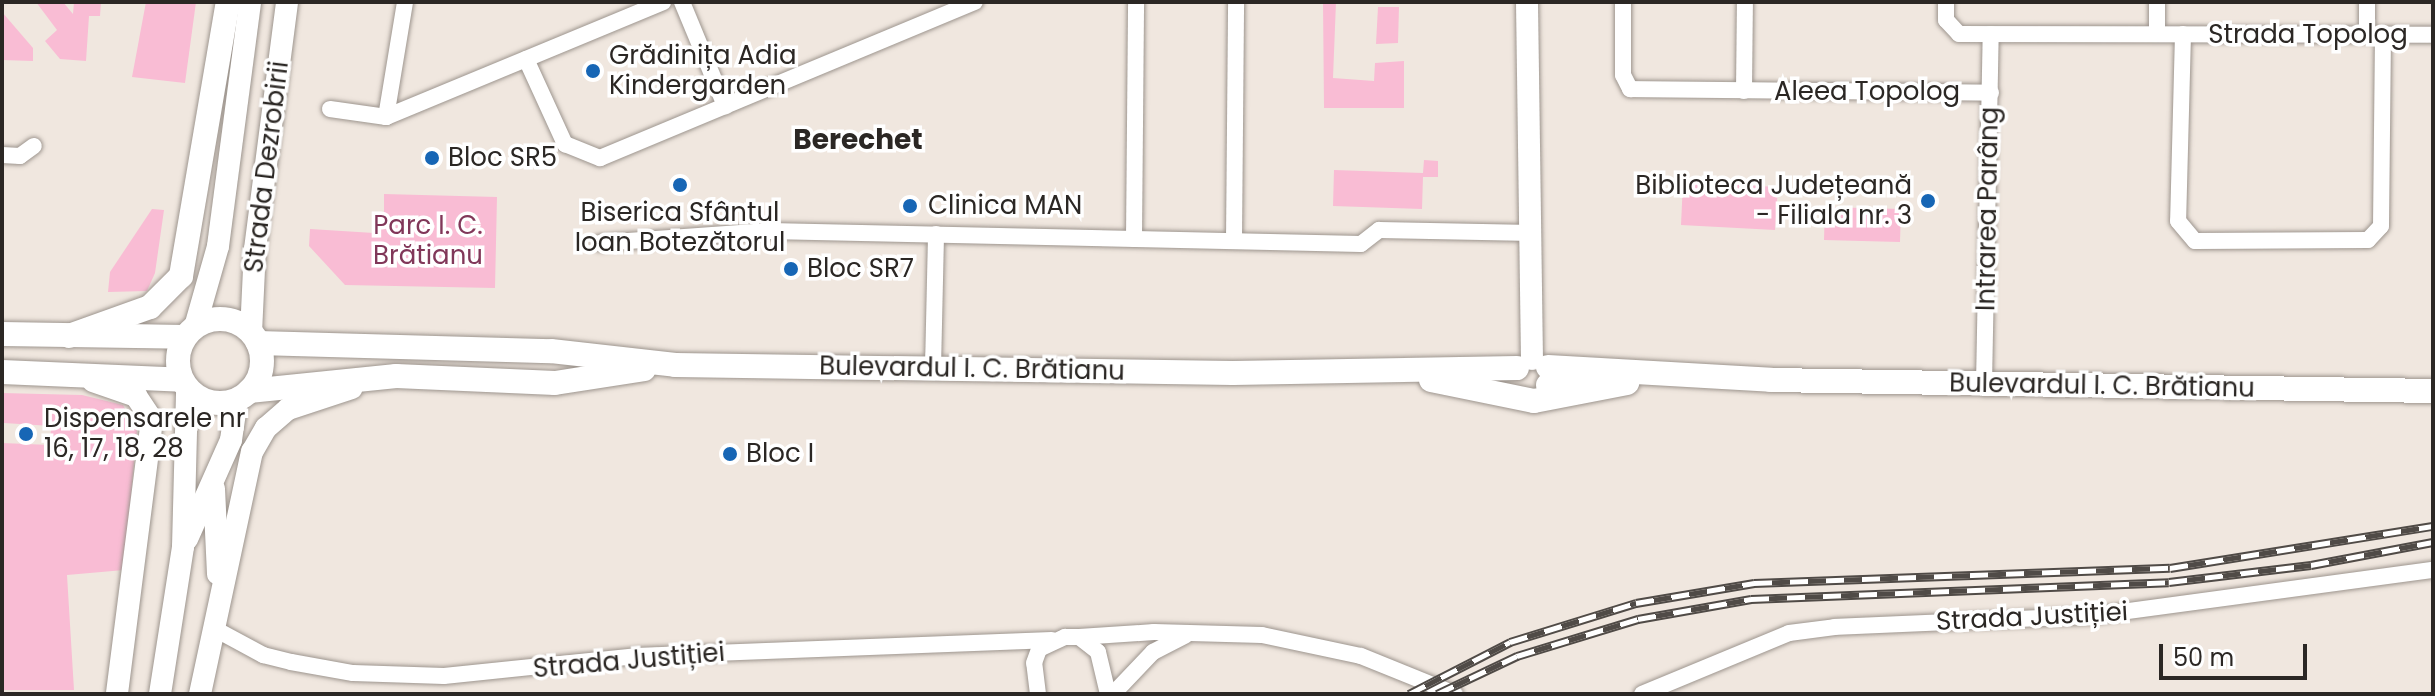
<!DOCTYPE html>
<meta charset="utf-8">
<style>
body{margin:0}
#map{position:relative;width:2435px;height:696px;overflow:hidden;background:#f0e7df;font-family:Poppins,sans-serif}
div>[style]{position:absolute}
.green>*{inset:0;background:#f9bcd4}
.roads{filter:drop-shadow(0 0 2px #9d958e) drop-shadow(0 0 2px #9d958e)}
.street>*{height:16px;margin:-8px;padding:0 8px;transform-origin:8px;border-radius:8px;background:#fff}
.secondary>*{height:22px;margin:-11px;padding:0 11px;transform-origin:11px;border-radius:11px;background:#fff}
.primary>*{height:24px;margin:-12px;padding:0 12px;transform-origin:12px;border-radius:12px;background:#fff}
.primary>.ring{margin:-12px;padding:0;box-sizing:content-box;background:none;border:24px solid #fff;border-radius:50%}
.rail>*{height:9px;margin-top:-4.5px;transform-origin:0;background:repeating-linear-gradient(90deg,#fff 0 18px,#504b47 0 36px);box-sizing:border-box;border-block:2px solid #504b47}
.dots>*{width:22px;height:22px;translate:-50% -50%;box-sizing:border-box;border:4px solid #fff;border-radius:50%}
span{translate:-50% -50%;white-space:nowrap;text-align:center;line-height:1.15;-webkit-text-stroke:7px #fff;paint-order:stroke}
.street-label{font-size:26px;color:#2b2724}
.poi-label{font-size:26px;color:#2b2724}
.left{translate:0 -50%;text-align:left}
.right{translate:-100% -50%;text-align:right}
.park-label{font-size:26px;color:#813759}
.neighbourhood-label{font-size:28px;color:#2b2724;font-weight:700}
.frame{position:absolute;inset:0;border:4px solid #2b2724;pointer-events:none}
.scale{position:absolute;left:2159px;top:644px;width:148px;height:36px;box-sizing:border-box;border:4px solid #2b2724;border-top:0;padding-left:10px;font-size:24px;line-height:28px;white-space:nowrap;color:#2b2724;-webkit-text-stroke:6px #fff;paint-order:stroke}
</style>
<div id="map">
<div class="green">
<div style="clip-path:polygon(36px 2px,63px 2px,73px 14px,74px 2px,101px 2px,100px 16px,89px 16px,86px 61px,60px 59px,45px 41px,57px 30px)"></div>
<div style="clip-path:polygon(146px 2px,196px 2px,185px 83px,132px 77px)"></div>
<div style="clip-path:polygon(1323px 2px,1336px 2px,1333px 78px,1374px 81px,1375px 63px,1404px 61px,1404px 108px,1324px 108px)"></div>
<div style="clip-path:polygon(1378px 7px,1399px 7px,1398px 43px,1376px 44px)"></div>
<div style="clip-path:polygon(2px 12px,33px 48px,33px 61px,2px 60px)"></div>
<div style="clip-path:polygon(1424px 160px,1438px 161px,1438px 177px,1423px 177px,1422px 209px,1333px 206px,1334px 170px,1423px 173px)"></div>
<div style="clip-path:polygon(1683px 182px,1778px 187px,1775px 230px,1681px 225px)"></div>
<div style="clip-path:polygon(384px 194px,497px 197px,495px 288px,345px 285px,309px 246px,310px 229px,374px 233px,384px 227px)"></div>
<div style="clip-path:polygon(1825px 207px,1901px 209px,1900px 242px,1824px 240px)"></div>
<div style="clip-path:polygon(152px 209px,164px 210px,155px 273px,147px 291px,108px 292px,110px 272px)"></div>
<div style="clip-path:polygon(2px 393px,82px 395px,123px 405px,137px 431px,124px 570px,67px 575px,74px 690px,2px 690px,2px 443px,50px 445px,51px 426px,4px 423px)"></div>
</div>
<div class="roads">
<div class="street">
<div style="left:682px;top:2px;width:113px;rotate:67.5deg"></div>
<div style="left:1623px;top:2px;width:73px;rotate:90deg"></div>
<div style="left:1623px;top:75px;width:16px;rotate:63deg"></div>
<div style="left:1630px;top:89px;width:361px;rotate:0.6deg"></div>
<div style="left:1946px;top:2px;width:18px;rotate:90deg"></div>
<div style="left:1946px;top:20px;width:19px;rotate:47deg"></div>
<div style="left:1959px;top:34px;width:474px;rotate:0.1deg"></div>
<div style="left:2157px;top:34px;width:32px;rotate:-90deg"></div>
<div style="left:2183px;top:34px;width:187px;rotate:91.5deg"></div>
<div style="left:2178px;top:221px;width:26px;rotate:50deg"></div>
<div style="left:2195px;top:241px;width:173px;rotate:-0.3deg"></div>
<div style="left:2368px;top:240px;width:19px;rotate:-47deg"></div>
<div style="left:2381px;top:226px;width:191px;rotate:-89.4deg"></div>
<div style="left:2367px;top:35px;width:33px;rotate:-90deg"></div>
<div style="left:526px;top:59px;width:94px;rotate:65.4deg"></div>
<div style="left:565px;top:144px;width:38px;rotate:22deg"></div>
<div style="left:600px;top:158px;width:406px;rotate:-22.6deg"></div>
<div style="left:1744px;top:91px;width:89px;rotate:-89.4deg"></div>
<div style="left:330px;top:109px;width:57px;rotate:8.1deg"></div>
<div style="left:386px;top:117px;width:300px;rotate:-22.5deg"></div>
<div style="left:386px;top:117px;width:117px;rotate:-80.6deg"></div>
<div style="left:2px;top:155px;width:18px;rotate:3deg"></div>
<div style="left:20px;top:156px;width:17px;rotate:-36deg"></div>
<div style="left:1134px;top:239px;width:237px;rotate:-89.5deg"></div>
<div style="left:1234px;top:241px;width:239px;rotate:-89.5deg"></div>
<div style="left:600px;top:243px;width:169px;rotate:-4.1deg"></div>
<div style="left:769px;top:231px;width:592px;rotate:1.26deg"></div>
<div style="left:1361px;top:244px;width:23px;rotate:-38deg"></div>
<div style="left:1379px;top:230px;width:154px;rotate:1.1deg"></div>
<div style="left:933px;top:368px;width:134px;rotate:-88.7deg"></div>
<div style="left:1984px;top:384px;width:350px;rotate:-88.9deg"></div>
<div style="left:215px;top:629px;width:55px;rotate:28.4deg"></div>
<div style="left:263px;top:655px;width:29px;rotate:14deg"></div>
<div style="left:291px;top:662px;width:63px;rotate:10.1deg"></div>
<div style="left:353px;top:673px;width:91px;rotate:1.9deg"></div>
<div style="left:444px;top:676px;width:193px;rotate:-5.9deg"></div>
<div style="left:636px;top:656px;width:416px;rotate:-2.2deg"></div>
<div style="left:1079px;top:637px;width:75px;rotate:-3.8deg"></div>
<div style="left:1154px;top:632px;width:108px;rotate:1.6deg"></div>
<div style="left:1262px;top:635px;width:101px;rotate:12deg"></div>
<div style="left:1361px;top:656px;width:101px;rotate:22deg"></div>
<div style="left:1038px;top:694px;width:31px;rotate:-97deg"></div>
<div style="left:1034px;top:663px;width:15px;rotate:-70deg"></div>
<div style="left:1039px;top:649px;width:29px;rotate:-25deg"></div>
<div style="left:1065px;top:637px;width:14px"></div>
<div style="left:1079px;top:637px;width:24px;rotate:38deg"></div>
<div style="left:1098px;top:652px;width:43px;rotate:76.6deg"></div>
<div style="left:1113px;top:694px;width:58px;rotate:-46.4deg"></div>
<div style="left:1153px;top:652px;width:36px;rotate:-27deg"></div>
<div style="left:1642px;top:694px;width:159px;rotate:-22.5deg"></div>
<div style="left:1789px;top:633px;width:46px;rotate:-7.4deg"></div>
<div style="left:1835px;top:627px;width:256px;rotate:-2.5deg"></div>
<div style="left:2091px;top:616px;width:345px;rotate:-7.7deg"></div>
</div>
<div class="secondary">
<div style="left:1527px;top:2px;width:357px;rotate:89.2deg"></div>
<div style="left:195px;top:327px;width:84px;rotate:-74.1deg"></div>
<div style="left:218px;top:246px;width:246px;rotate:-82.5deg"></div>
<div style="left:251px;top:333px;width:84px;rotate:-87.3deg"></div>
<div style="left:255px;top:249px;width:249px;rotate:-82.6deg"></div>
<div style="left:93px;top:381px;width:46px;rotate:19.2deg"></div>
<div style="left:136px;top:396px;width:29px;rotate:56deg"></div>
<div style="left:152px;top:420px;width:276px;rotate:97.3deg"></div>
<div style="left:214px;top:489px;width:85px;rotate:87.3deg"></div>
<div style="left:187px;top:539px;width:108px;rotate:-66deg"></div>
<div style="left:231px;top:440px;width:41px;rotate:-81.7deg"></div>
<div style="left:160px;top:694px;width:149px;rotate:-81.1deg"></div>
<div style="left:183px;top:547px;width:157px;rotate:-88.5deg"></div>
<div style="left:200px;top:694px;width:248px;rotate:-77.9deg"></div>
<div style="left:252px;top:452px;width:28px;rotate:-60deg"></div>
<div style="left:266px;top:428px;width:29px;rotate:-41deg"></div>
<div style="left:288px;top:409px;width:67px;rotate:-18.2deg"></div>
</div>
<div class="primary">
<div class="ring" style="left:178px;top:319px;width:60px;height:60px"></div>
<div style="left:2px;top:334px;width:183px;rotate:0.9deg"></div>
<div style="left:69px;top:336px;width:86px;rotate:-19.7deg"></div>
<div style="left:150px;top:307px;width:44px;rotate:-45deg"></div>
<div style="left:181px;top:276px;width:278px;rotate:-80.3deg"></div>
<div style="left:258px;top:343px;width:293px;rotate:1.6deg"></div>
<div style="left:551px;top:351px;width:125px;rotate:6.4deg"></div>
<div style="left:675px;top:365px;width:558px;rotate:0.82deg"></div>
<div style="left:1233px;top:373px;width:284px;rotate:-1deg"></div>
<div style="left:1548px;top:367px;width:223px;rotate:3.3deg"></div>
<div style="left:1771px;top:380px;width:662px;rotate:0.95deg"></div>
<div style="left:2px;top:372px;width:180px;rotate:2.5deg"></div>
<div style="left:1431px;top:380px;width:105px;rotate:11.5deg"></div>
<div style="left:1534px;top:401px;width:95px;rotate:-11deg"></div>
<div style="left:1548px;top:385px;width:42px;rotate:-1.4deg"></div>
<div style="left:249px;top:391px;width:148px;rotate:-5.8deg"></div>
<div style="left:396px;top:376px;width:159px;rotate:2.5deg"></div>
<div style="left:555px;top:383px;width:90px;rotate:-8.9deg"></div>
</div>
</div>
<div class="rail">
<div style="left:1409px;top:694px;width:114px;rotate:-27.2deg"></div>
<div style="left:1510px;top:642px;width:132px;rotate:-17.2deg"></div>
<div style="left:1636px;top:603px;width:120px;rotate:-9.6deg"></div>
<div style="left:1754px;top:583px;width:416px;rotate:-2.1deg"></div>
<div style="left:2170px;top:568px;width:266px;rotate:-9.1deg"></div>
<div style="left:1437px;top:694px;width:89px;rotate:-25.4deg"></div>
<div style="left:1517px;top:656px;width:127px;rotate:-17deg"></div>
<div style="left:1638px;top:619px;width:115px;rotate:-10deg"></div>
<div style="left:1751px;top:599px;width:418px;rotate:-2.3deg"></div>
<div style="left:2169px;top:582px;width:143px;rotate:-6.8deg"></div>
<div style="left:2311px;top:565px;width:124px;rotate:-10.7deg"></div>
</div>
<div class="dots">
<div style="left:593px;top:71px;background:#1766b5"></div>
<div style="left:432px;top:158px;background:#1766b5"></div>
<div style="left:680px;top:185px;background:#1766b5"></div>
<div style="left:1928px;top:201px;background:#1766b5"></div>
<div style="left:910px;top:206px;background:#1766b5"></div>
<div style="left:791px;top:269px;background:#1766b5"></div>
<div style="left:26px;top:434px;background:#1766b5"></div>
<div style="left:730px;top:454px;background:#1766b5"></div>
</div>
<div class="street-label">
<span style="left:2308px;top:35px">Strada Topolog</span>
<span style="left:1867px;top:92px">Aleea Topolog</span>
<span style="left:267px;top:167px;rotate:-83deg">Strada Dezrobirii</span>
<span style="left:1988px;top:209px;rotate:-89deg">Intrarea Parâng</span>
<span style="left:972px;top:369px;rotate:1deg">Bulevardul I. C. Brătianu</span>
<span style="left:2102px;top:386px;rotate:1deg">Bulevardul I. C. Brătianu</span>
<span style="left:2032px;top:617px;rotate:-3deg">Strada Justiției</span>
<span style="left:629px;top:661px;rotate:-5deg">Strada Justiției</span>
</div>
<div class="poi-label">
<span class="left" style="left:609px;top:71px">Grădinița Adia<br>Kindergarden</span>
<span class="left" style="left:448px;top:158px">Bloc SR5</span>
<span class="right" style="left:1912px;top:201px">Biblioteca Județeană<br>- Filiala nr. 3</span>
<span class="left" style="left:928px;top:206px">Clinica MAN</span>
<span style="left:680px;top:228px">Biserica Sfântul<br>Ioan Botezătorul</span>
<span class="left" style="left:807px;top:269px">Bloc SR7</span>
<span class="left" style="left:44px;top:434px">Dispensarele nr<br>16, 17, 18, 28</span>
<span class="left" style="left:746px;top:454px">Bloc I</span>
</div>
<div class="park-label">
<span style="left:428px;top:241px">Parc I. C.<br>Brătianu</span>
</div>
<div class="neighbourhood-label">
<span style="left:858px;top:140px">Berechet</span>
</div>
<div class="frame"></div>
<div class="scale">50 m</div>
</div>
